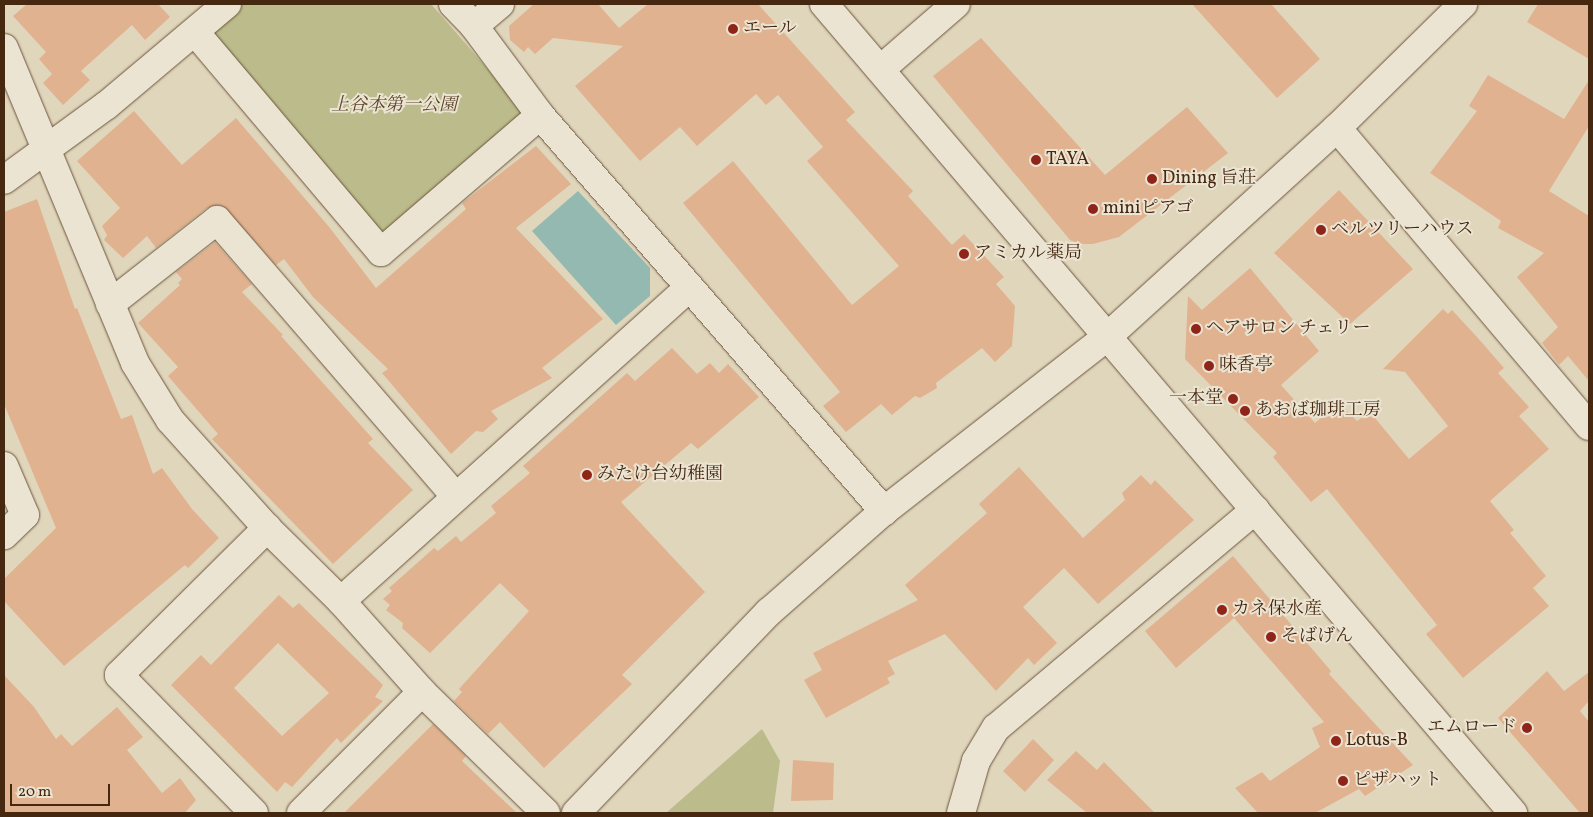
<!DOCTYPE html>
<meta charset="utf-8">
<style>
body{margin:0}
#map{position:relative;width:1593px;height:817px;overflow:hidden;background:#e0d6bc;font-family:Vollkorn,"Noto Serif JP",serif}
div>[style]{position:absolute}
.green>*{inset:0;background:#bbbb8b}
.water>*{inset:0;background:#94b9b1}
.building>*{inset:0;background:#e1b290}
.roads{filter:drop-shadow(0 0 1px #6c543b) drop-shadow(0 0 1px #6c543b)}
.minor>*{height:28px;margin:-14px;padding:0 14px;transform-origin:14px;border-radius:14px;background:#ebe4d3}
.tertiary>*{height:28px;margin:-14px;padding:0 14px;transform-origin:14px;border-radius:14px;background:#ebe4d3}
.dots>*{width:14px;height:14px;translate:-50% -50%;box-sizing:border-box;border:2px solid #ebe4d3;border-radius:50%}
span{translate:-50% -50%;white-space:nowrap;text-align:center;line-height:1.15;-webkit-text-stroke:4px #ebe4d3;paint-order:stroke}
.poi-label{font-size:18px;color:#462810}
.left{translate:0 -50%;text-align:left}
.right{translate:-100% -50%;text-align:right}
.park-label{font-size:18px;color:#5d4529;font-style:italic}
.frame{position:absolute;inset:0;border:5px solid #462810;pointer-events:none}
.scale{position:absolute;left:10px;top:784px;width:100px;height:22px;box-sizing:border-box;border:2px solid #462810;border-top:0;padding-left:6px;font-size:15px;line-height:18px;white-space:nowrap;color:#462810;-webkit-text-stroke:4px #ebe4d3;paint-order:stroke}
</style>
<div id="map">
<div class="green">
<div style="clip-path:polygon(237px 4px,431px 4px,532px 120px,389px 245px,204px 31px)"></div>
<div style="clip-path:polygon(762px 729px,780px 761px,773px 813px,666px 813px)"></div>
</div>
<div class="water">
<div style="clip-path:polygon(578px 191px,650px 268px,650px 296px,616px 325px,532px 231px)"></div>
</div>
<div class="building">
<div style="clip-path:polygon(27px 4px,158px 4px,170px 17px,145px 40px,132px 25px,81px 71px,90px 80px,63px 105px,43px 83px,52px 74px,39px 59px,46px 52px,13px 16px)"></div>
<div style="clip-path:polygon(534px 4px,598px 4px,619px 28px,648px 4px,758px 4px,855px 112px,846px 120px,913px 191px,908px 196px,952px 245px,964px 234px,1004px 277px,996px 284px,1015px 306px,1012px 346px,995px 362px,982px 348px,936px 383px,937px 388px,920px 398px,915px 396px,892px 415px,881px 404px,846px 432px,823px 406px,840px 392px,683px 203px,733px 161px,852px 305px,899px 266px,807px 161px,823px 147px,778px 95px,766px 105px,756px 94px,697px 146px,680px 127px,640px 161px,575px 86px,623px 46px,553px 38px,535px 54px,528px 47px,524px 52px,510px 40px,509px 26px)"></div>
<div style="clip-path:polygon(1192px 4px,1271px 4px,1320px 59px,1277px 98px)"></div>
<div style="clip-path:polygon(1538px 4px,1589px 4px,1589px 59px,1527px 22px)"></div>
<div style="clip-path:polygon(981px 38px,1105px 175px,1187px 107px,1228px 153px,1119px 237px,1093px 244px,1080px 244px,1070px 240px,933px 76px)"></div>
<div style="clip-path:polygon(1488px 75px,1564px 119px,1589px 80px,1589px 126px,1549px 191px,1589px 216px,1589px 381px,1568px 356px,1559px 365px,1542px 343px,1558px 327px,1517px 277px,1544px 253px,1498px 228px,1501px 221px,1430px 173px,1477px 111px,1469px 106px)"></div>
<div style="clip-path:polygon(134px 111px,182px 165px,236px 118px,330px 228px,376px 288px,466px 209px,462px 203px,536px 146px,571px 184px,516px 228px,603px 319px,542px 368px,552px 378px,491px 411px,498px 419px,483px 432px,476px 431px,451px 454px,382px 373px,388px 369px,313px 297px,284px 259px,276px 265px,223px 206px,207px 208px,156px 248px,147px 236px,123px 258px,104px 240px,107px 235px,102px 226px,120px 208px,77px 161px)"></div>
<div style="clip-path:polygon(1339px 190px,1413px 269px,1350px 324px,1274px 253px)"></div>
<div style="clip-path:polygon(37px 199px,75px 309px,77px 308px,121px 419px,132px 415px,153px 474px,162px 468px,192px 509px,219px 538px,188px 568px,185px 565px,64px 666px,4px 601px,4px 579px,56px 528px,4px 404px,4px 212px)"></div>
<div style="clip-path:polygon(215px 242px,252px 284px,242px 292px,283px 335px,281px 336px,373px 439px,368px 443px,413px 490px,333px 564px,212px 439px,218px 434px,168px 376px,178px 367px,138px 323px,180px 285px,178px 283px,182px 279px,176px 272px)"></div>
<div style="clip-path:polygon(1250px 268px,1319px 351px,1281px 385px,1315px 423px,1339px 403px,1357px 421px,1370px 412px,1409px 459px,1448px 426px,1405px 372px,1383px 369px,1443px 309px,1448px 314px,1452px 310px,1477px 337px,1504px 368px,1498px 373px,1529px 407px,1519px 416px,1549px 449px,1490px 501px,1514px 530px,1510px 533px,1546px 576px,1533px 588px,1549px 606px,1463px 678px,1426px 634px,1437px 625px,1327px 489px,1311px 502px,1273px 457px,1277px 453px,1185px 359px,1188px 296px,1202px 310px)"></div>
<div style="clip-path:polygon(672px 348px,697px 374px,710px 363px,719px 373px,728px 364px,759px 397px,698px 449px,691px 443px,621px 502px,705px 592px,622px 675px,632px 684px,544px 768px,500px 722px,488px 734px,454px 701px,462px 692px,459px 689px,529px 611px,500px 583px,430px 653px,402px 628px,403px 623px,386px 610px,390px 605px,383px 599px,392px 591px,389px 588px,434px 548px,438px 551px,456px 536px,461px 542px,496px 513px,491px 506px,530px 473px,523px 466px,627px 373px,635px 381px)"></div>
<div style="clip-path:polygon(1019px 467px,1083px 538px,1125px 500px,1122px 493px,1141px 475px,1151px 485px,1155px 480px,1194px 520px,1098px 604px,1064px 568px,1023px 607px,1057px 643px,1034px 665px,1028px 658px,996px 691px,945px 634px,888px 661px,895px 674px,887px 678px,890px 683px,826px 718px,804px 680px,822px 670px,813px 653px,918px 600px,905px 585px,987px 513px,979px 504px)"></div>
<div style="clip-path:polygon(1233px 556px,1331px 671px,1329px 674px,1413px 765px,1365px 796px,1359px 789px,1315px 813px,1258px 813px,1235px 788px,1262px 772px,1270px 781px,1320px 747px,1312px 728px,1324px 722px,1234px 618px,1176px 668px,1145px 631px)"></div>
<div style="clip-path:polygon(evenodd,279px 595px,293px 608px,299px 603px,383px 685px,375px 697px,383px 701px,341px 743px,337px 738px,292px 787px,285px 782px,277px 792px,171px 685px,201px 655px,211px 665px,279px 595px,278px 643px,329px 693px,282px 736px,234px 688px,278px 643px)"></div>
<div style="clip-path:polygon(1547px 671px,1564px 691px,1589px 672px,1589px 701px,1580px 711px,1589px 722px,1589px 813px,1580px 813px,1498px 718px)"></div>
<div style="clip-path:polygon(4px 675px,34px 707px,56px 739px,61px 734px,72px 746px,117px 707px,143px 737px,127px 750px,162px 793px,180px 778px,196px 800px,185px 813px,4px 813px)"></div>
<div style="clip-path:polygon(433px 724px,466px 756px,462px 761px,517px 813px,344px 813px)"></div>
<div style="clip-path:polygon(1033px 739px,1054px 760px,1025px 792px,1003px 771px)"></div>
<div style="clip-path:polygon(1076px 751px,1097px 770px,1104px 762px,1155px 813px,1087px 813px,1047px 780px)"></div>
<div style="clip-path:polygon(793px 760px,834px 763px,833px 800px,791px 801px)"></div>
</div>
<div class="roads">
<div class="minor">
<div style="left:453px;top:4px;width:30px;rotate:46deg"></div>
<div style="left:474px;top:26px;width:111px;rotate:53.4deg"></div>
<div style="left:540px;top:115px;width:525px;rotate:49.02deg"></div>
<div style="left:474px;top:26px;width:34px;rotate:-40deg"></div>
<div style="left:195px;top:32px;width:288px;rotate:49.8deg"></div>
<div style="left:381px;top:252px;width:210px;rotate:-40.7deg"></div>
<div style="left:4px;top:48px;width:341px;rotate:67.4deg"></div>
<div style="left:135px;top:363px;width:67px;rotate:58.4deg"></div>
<div style="left:170px;top:420px;width:145px;rotate:48.1deg"></div>
<div style="left:267px;top:528px;width:104px;rotate:44.6deg"></div>
<div style="left:341px;top:601px;width:122px;rotate:48.3deg"></div>
<div style="left:422px;top:692px;width:173px;rotate:44.3deg"></div>
<div style="left:881px;top:69px;width:99px;rotate:-40.9deg"></div>
<div style="left:1337px;top:128px;width:390px;rotate:49.8deg"></div>
<div style="left:4px;top:180px;width:127px;rotate:-36.1deg"></div>
<div style="left:107px;top:105px;width:157px;rotate:-40.1deg"></div>
<div style="left:110px;top:304px;width:136px;rotate:-38.1deg"></div>
<div style="left:217px;top:220px;width:364px;rotate:49.2deg"></div>
<div style="left:4px;top:466px;width:53px;rotate:66.8deg"></div>
<div style="left:25px;top:515px;width:29px;rotate:136deg"></div>
<div style="left:341px;top:601px;width:469px;rotate:-42deg"></div>
<div style="left:254px;top:813px;width:193px;rotate:-134.4deg"></div>
<div style="left:119px;top:675px;width:209px;rotate:-44.8deg"></div>
<div style="left:301px;top:813px;width:171px;rotate:-45deg"></div>
<div style="left:961px;top:813px;width:54px;rotate:-73.9deg"></div>
<div style="left:976px;top:761px;width:39px;rotate:-59deg"></div>
<div style="left:996px;top:728px;width:339px;rotate:-40.1deg"></div>
</div>
<div class="tertiary">
<div style="left:824px;top:4px;width:1063px;rotate:49.58deg"></div>
<div style="left:576px;top:813px;width:279px;rotate:-46.2deg"></div>
<div style="left:769px;top:612px;width:153px;rotate:-41.3deg"></div>
<div style="left:884px;top:511px;width:283px;rotate:-38deg"></div>
<div style="left:1107px;top:337px;width:311px;rotate:-42.3deg"></div>
<div style="left:1337px;top:128px;width:177px;rotate:-44.5deg"></div>
</div>
</div>
<div class="dots">
<div style="left:733px;top:29px;background:#8f2418"></div>
<div style="left:1036px;top:160px;background:#8f2418"></div>
<div style="left:1152px;top:179px;background:#8f2418"></div>
<div style="left:1093px;top:209px;background:#8f2418"></div>
<div style="left:1321px;top:230px;background:#8f2418"></div>
<div style="left:964px;top:254px;background:#8f2418"></div>
<div style="left:1196px;top:329px;background:#8f2418"></div>
<div style="left:1209px;top:366px;background:#8f2418"></div>
<div style="left:1233px;top:399px;background:#8f2418"></div>
<div style="left:1245px;top:411px;background:#8f2418"></div>
<div style="left:587px;top:475px;background:#8f2418"></div>
<div style="left:1222px;top:610px;background:#8f2418"></div>
<div style="left:1271px;top:637px;background:#8f2418"></div>
<div style="left:1527px;top:728px;background:#8f2418"></div>
<div style="left:1336px;top:741px;background:#8f2418"></div>
<div style="left:1343px;top:781px;background:#8f2418"></div>
</div>
<div class="poi-label">
<span class="left" style="left:743px;top:29px">エール</span>
<span class="left" style="left:1046px;top:160px">TAYA</span>
<span class="left" style="left:1162px;top:179px">Dining 旨荘</span>
<span class="left" style="left:1103px;top:209px">miniピアゴ</span>
<span class="left" style="left:1331px;top:230px">ベルツリーハウス</span>
<span class="left" style="left:974px;top:254px">アミカル薬局</span>
<span class="left" style="left:1206px;top:329px">ヘアサロン チェリー</span>
<span class="left" style="left:1219px;top:366px">味香亭</span>
<span class="right" style="left:1223px;top:399px">一本堂</span>
<span class="left" style="left:1255px;top:411px">あおば珈琲工房</span>
<span class="left" style="left:597px;top:475px">みたけ台幼稚園</span>
<span class="left" style="left:1232px;top:610px">カネ保水産</span>
<span class="left" style="left:1281px;top:637px">そばげん</span>
<span class="right" style="left:1517px;top:728px">エムロード</span>
<span class="left" style="left:1346px;top:741px">Lotus-B</span>
<span class="left" style="left:1353px;top:781px">ピザハット</span>
</div>
<div class="park-label">
<span style="left:394px;top:106px">上谷本第一公園</span>
</div>
<div class="frame"></div>
<div class="scale">20 m</div>
</div>
